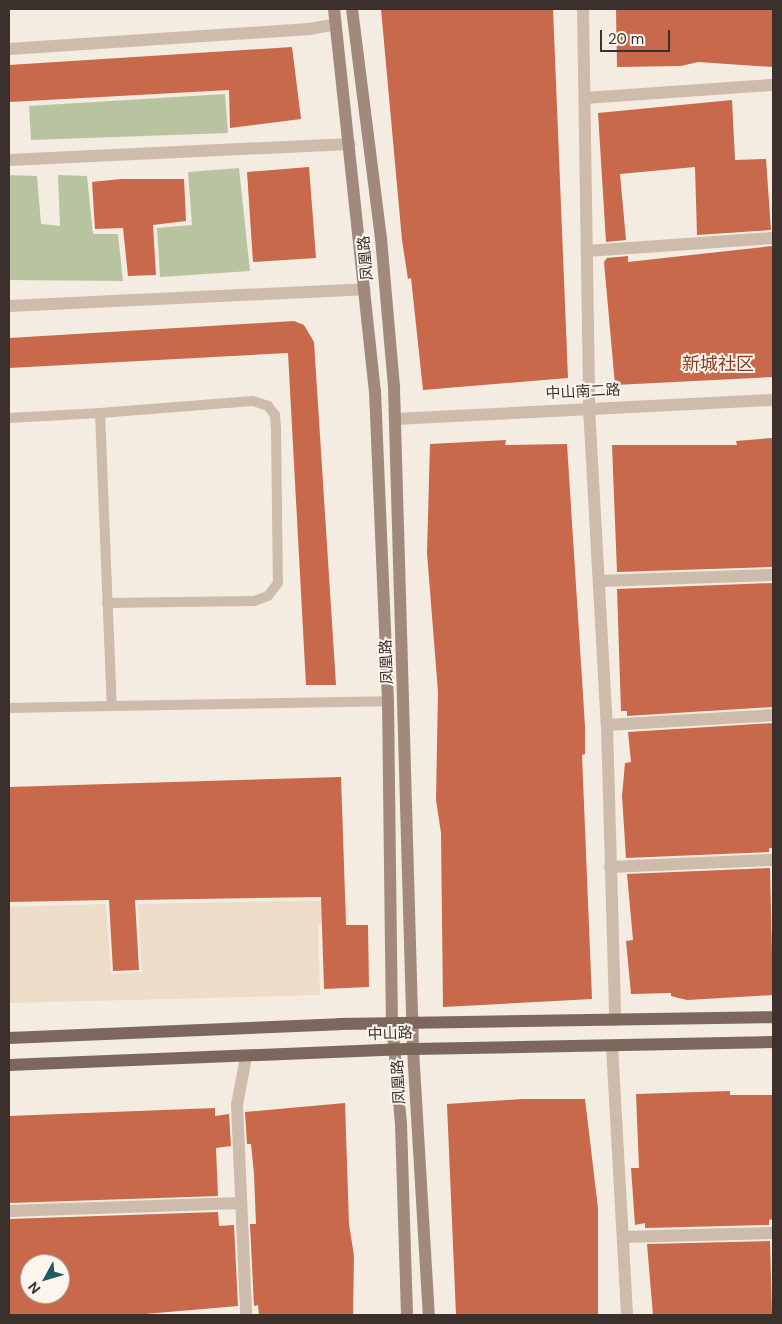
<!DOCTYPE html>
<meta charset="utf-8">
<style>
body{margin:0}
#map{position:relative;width:782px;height:1324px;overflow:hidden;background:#f4ebe1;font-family:"DM Sans","Noto Sans SC",sans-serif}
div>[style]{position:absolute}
.green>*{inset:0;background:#b8c4a0}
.plaza>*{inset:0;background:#ecdcc8}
.building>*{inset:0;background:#c8694b}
.lane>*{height:10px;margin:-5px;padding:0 5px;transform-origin:5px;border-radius:5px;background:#cdbbac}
.street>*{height:12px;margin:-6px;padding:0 6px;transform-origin:6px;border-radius:6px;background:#cdbbac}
.secondary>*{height:12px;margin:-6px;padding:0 6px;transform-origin:6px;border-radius:6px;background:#a18a7d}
.primary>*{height:12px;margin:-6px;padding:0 6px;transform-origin:6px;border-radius:6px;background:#7d675c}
span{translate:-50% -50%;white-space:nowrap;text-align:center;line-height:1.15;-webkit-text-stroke:4px #fbf5ee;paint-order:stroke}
.street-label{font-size:15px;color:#3b302b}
.quarter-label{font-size:18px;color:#8c3b22}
.frame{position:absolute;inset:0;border:10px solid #3b302b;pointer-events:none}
.north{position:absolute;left:20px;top:1254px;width:50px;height:50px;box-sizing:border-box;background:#fbf5ee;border:1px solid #aea6a0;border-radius:50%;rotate:231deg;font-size:14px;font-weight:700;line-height:20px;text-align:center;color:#3b302b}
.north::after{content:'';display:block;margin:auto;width:18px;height:22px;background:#1f5a5e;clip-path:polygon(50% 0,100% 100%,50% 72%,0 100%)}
.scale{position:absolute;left:600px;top:30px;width:70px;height:22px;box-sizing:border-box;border:2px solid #3b302b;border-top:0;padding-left:6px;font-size:15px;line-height:18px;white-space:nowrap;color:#3b302b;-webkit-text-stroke:4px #fbf5ee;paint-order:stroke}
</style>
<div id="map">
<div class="green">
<div style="clip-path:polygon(225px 94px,228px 133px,31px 140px,29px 106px)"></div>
<div style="clip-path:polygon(239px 168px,250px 271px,160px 277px,157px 228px,192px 225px,188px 172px)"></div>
<div style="clip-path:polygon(9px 175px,37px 176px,41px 224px,60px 226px,58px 175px,87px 176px,93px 234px,118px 234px,123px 281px,9px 280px)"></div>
</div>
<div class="plaza">
<div style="clip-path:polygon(347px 900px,348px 922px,318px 924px,320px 995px,9px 1003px,9px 907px,106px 904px,111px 974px,142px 972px,138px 904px)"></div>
</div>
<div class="building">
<div style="clip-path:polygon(381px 9px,553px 9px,568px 378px,423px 390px,411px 278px,408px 279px,402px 240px)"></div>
<div style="clip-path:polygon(616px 9px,773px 9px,773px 67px,698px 62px,681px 66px,617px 67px)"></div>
<div style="clip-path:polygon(292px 47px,301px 119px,230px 128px,229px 90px,9px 102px,9px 65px)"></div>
<div style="clip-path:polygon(732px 100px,735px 160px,766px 159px,771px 230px,697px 235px,695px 167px,620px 174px,626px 240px,606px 242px,598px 113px)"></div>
<div style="clip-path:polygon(309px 167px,316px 258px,253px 262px,247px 172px)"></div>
<div style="clip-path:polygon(121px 179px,184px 179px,186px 221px,153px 225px,156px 275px,128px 276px,123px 228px,95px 229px,92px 182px)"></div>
<div style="clip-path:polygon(772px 246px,773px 377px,615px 385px,604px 262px,607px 258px,628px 256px,628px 262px)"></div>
<div style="clip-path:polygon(294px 321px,304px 325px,314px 342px,336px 685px,306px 685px,288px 353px,9px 368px,9px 338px)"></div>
<div style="clip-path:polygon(772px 438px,773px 567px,617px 572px,612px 445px,737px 445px,736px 441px)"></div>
<div style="clip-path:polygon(506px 440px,505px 445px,567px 444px,585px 726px,585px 754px,582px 755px,592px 999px,443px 1007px,441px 833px,436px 800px,438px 692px,427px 553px,430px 444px)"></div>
<div style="clip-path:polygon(773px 583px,773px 707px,627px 716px,627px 711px,621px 711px,617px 589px)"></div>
<div style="clip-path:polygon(773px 723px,773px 848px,769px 848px,769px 852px,626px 858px,622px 796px,625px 763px,631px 762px,628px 732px)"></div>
<div style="clip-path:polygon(341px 777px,346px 925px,368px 925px,369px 987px,324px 989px,321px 897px,135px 900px,139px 970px,113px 971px,109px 900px,9px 902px,9px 787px)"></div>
<div style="clip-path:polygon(770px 868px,773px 995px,687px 1000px,671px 996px,671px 993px,631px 994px,626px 941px,633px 940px,627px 874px)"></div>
<div style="clip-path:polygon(730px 1091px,730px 1095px,772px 1095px,773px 1219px,769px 1220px,769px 1225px,645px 1228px,645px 1223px,635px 1225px,631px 1168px,639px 1168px,636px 1094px)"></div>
<div style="clip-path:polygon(522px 1099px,585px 1099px,598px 1208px,598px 1315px,456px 1315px,447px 1104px)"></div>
<div style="clip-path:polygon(345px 1103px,349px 1224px,354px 1256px,353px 1315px,259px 1315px,258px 1305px,254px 1306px,250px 1224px,256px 1224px,254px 1174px,251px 1144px,247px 1144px,245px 1112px)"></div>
<div style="clip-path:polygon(215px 1108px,215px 1116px,229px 1114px,231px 1146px,216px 1148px,218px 1196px,9px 1203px,9px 1116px)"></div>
<div style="clip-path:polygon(evenodd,218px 1212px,219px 1226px,234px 1225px,238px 1306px,145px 1314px,9px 1314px,9px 1219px,218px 1212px,30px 1264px,60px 1264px,60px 1294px,30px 1294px,30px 1264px)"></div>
<div style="clip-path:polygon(770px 1241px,772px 1315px,653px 1315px,647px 1244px)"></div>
</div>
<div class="lane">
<div style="left:100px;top:413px;width:153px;rotate:-4.5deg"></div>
<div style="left:253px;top:401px;width:16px;rotate:18deg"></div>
<div style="left:268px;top:406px;width:11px;rotate:52deg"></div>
<div style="left:275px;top:415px;width:13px;rotate:86deg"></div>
<div style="left:276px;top:428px;width:155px;rotate:89.3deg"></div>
<div style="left:278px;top:583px;width:16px;rotate:128deg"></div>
<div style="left:268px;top:596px;width:15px;rotate:160deg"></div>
<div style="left:254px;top:601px;width:147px;rotate:179.2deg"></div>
<div style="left:9px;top:418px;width:91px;rotate:-3.1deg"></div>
<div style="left:100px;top:413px;width:293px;rotate:87.7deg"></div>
<div style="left:112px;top:706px;width:276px;rotate:-1deg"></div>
<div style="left:9px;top:708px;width:103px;rotate:-1.1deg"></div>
</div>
<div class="street">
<div style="left:583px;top:9px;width:399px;rotate:89.1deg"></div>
<div style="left:589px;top:408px;width:318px;rotate:86.8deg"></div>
<div style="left:607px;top:725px;width:295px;rotate:88.4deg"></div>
<div style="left:9px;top:49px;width:301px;rotate:-3.8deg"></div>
<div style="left:309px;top:29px;width:27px;rotate:-10deg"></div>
<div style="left:585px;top:98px;width:188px;rotate:-4deg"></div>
<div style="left:9px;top:160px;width:341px;rotate:-2.7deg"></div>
<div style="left:587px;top:251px;width:186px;rotate:-4deg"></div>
<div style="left:9px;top:306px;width:356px;rotate:-2.7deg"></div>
<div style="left:395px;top:419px;width:378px;rotate:-2.9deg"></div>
<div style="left:600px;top:581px;width:173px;rotate:-2deg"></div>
<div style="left:607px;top:725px;width:166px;rotate:-3.4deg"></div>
<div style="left:610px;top:867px;width:163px;rotate:-2.5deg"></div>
<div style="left:612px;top:1046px;width:269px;rotate:86.8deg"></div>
<div style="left:246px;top:1057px;width:49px;rotate:100.6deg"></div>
<div style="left:237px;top:1105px;width:210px;rotate:87.5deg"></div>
<div style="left:9px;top:1211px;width:232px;rotate:-2deg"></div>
<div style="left:623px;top:1237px;width:150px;rotate:-1.5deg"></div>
</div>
<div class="secondary">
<div style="left:334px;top:9px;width:384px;rotate:83.9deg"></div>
<div style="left:375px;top:391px;width:310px;rotate:87.6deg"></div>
<div style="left:388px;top:701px;width:322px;rotate:89.3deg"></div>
<div style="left:392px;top:1023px;width:101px;rotate:84.9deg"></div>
<div style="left:401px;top:1124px;width:191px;rotate:88.2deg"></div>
<div style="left:352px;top:9px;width:231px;rotate:82.8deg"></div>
<div style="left:381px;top:238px;width:151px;rotate:85deg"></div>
<div style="left:394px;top:388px;width:661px;rotate:88.35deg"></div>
<div style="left:413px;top:1049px;width:266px;rotate:86.6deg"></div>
</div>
<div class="primary">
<div style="left:9px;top:1038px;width:330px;rotate:-2.4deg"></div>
<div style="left:339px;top:1024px;width:434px;rotate:-0.9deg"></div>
<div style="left:9px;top:1065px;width:404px;rotate:-2.3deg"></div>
<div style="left:413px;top:1049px;width:360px;rotate:-1.1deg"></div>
</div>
<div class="street-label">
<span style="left:366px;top:258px;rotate:-95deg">凤凰路</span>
<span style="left:583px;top:392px;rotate:-3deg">中山南二路</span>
<span style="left:387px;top:662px;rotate:-92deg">凤凰路</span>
<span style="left:390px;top:1034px;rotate:-2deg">中山路</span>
<span style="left:399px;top:1082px;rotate:-93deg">凤凰路</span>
</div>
<div class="quarter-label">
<span style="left:718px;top:364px">新城社区</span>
</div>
<div class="frame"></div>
<div class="north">N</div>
<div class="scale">20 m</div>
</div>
